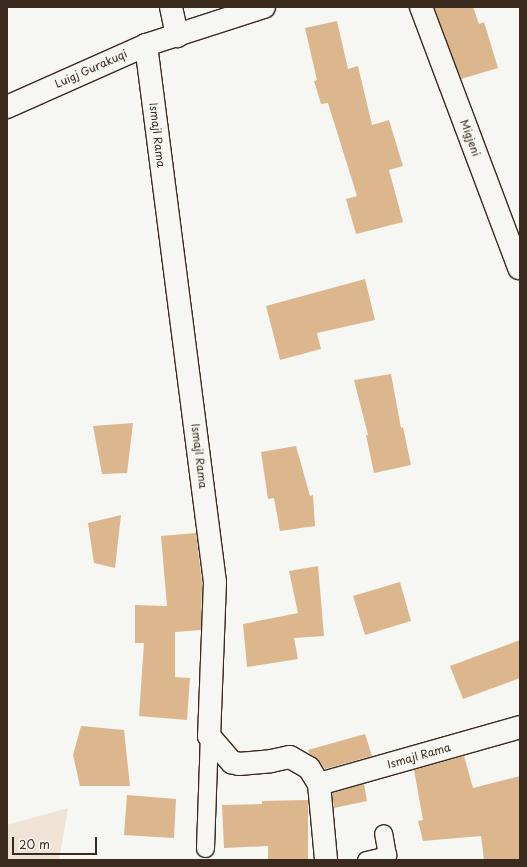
<!DOCTYPE html>
<style>
body{margin:0}
#map{position:relative;width:527px;height:867px;overflow:hidden;background:#f6f6f2;font-family:"Playpen Sans",sans-serif}
div>[style]{position:absolute}
[style*='--x']{left:calc(var(--x)*1px);top:calc(var(--y)*1px);width:calc(var(--w)*1px);rotate:calc(var(--a)*1deg)}
.built>*{inset:0;background:#eee3d4}
.building>*{inset:0;background:#dcb78e}
.roads{filter:drop-shadow(1px 0 #3b2a1e) drop-shadow(-1px 0 #3b2a1e) drop-shadow(0 1px #3b2a1e) drop-shadow(0 -1px #3b2a1e)}
.lane>*{height:17px;margin:-8.5px;padding:0 8.5px;transform-origin:8.5px;border-radius:8.5px;background:#f6f6f2}
.street>*{height:22px;margin:-11px;padding:0 11px;transform-origin:11px;border-radius:11px;background:#f6f6f2}
span{translate:-50% -50%;white-space:nowrap;text-align:center;line-height:1.15;-webkit-text-stroke:3.5px #f6f6f2;paint-order:stroke}
.street-label{font-size:11px;color:#3b2a1e}
.frame{position:absolute;inset:0;border:8px solid #3b2a1e;pointer-events:none}
.scale{position:absolute;left:12px;top:837px;width:85px;height:18px;box-sizing:border-box;border:2px solid #3b2a1e;border-top:0;padding-left:5px;font-size:12px;line-height:14px;white-space:nowrap;color:#3b2a1e;-webkit-text-stroke:3px #f6f6f2;paint-order:stroke}
</style>
<div id="map">
<div class="built">
<i style="clip-path:polygon(68px 808px,59px 860px,7px 860px,7px 825px)"></i>
</div>
<div class="building">
<i style="clip-path:polygon(434px 7px,473px 7px,479px 24px,484px 22px,498px 68px,461px 79px)"></i>
<i style="clip-path:polygon(337px 21px,348px 69px,358px 66px,372px 125px,389px 120px,403px 166px,389px 170px,403px 222px,356px 234px,346px 199px,357px 196px,328px 103px,321px 104px,314px 81px,317px 80px,305px 28px)"></i>
<i style="clip-path:polygon(365px 279px,375px 320px,317px 333px,321px 349px,280px 360px,266px 306px)"></i>
<i style="clip-path:polygon(391px 374px,401px 428px,403px 427px,411px 465px,374px 473px,366px 435px,368px 435px,354px 380px)"></i>
<i style="clip-path:polygon(133px 423px,127px 473px,102px 474px,93px 426px)"></i>
<i style="clip-path:polygon(296px 446px,310px 496px,313px 495px,315px 526px,280px 531px,274px 498px,268px 499px,261px 452px)"></i>
<i style="clip-path:polygon(121px 515px,115px 568px,94px 563px,88px 523px)"></i>
<i style="clip-path:polygon(196px 533px,202px 583px,201px 630px,175px 632px,175px 677px,190px 678px,187px 720px,139px 716px,144px 643px,135px 643px,135px 605px,167px 606px,161px 536px)"></i>
<i style="clip-path:polygon(318px 566px,324px 636px,294px 638px,298px 659px,247px 667px,243px 624px,298px 613px,289px 571px)"></i>
<i style="clip-path:polygon(400px 582px,411px 621px,365px 635px,353px 596px)"></i>
<i style="clip-path:polygon(520px 640px,520px 678px,463px 699px,450px 666px)"></i>
<i style="clip-path:polygon(81px 726px,124px 730px,130px 786px,80px 786px,73px 755px)"></i>
<i style="clip-path:polygon(365px 734px,372px 756px,325px 769px,319px 761px,309px 753px,308px 750px)"></i>
<i style="clip-path:polygon(464px 756px,473px 788px,520px 776px,520px 860px,484px 860px,481px 836px,423px 841px,418px 821px,423px 820px,414px 770px)"></i>
<i style="clip-path:polygon(364px 784px,367px 801px,334px 808px,332px 793px)"></i>
<i style="clip-path:polygon(127px 795px,176px 799px,174px 838px,124px 835px)"></i>
<i style="clip-path:polygon(308px 800px,308px 860px,268px 860px,268px 846px,224px 848px,222px 805px,262px 804px,262px 801px)"></i>
</div>
<div class="roads">
<div class="lane">
<i style="--x:205;--y:848;--w:112;--a:-88"></i>
<i style="--x:366;--y:860;--w:22;--a:-13"></i>
<i style="--x:387;--y:855;--w:22;--a:-100"></i>
</div>
<div class="street">
<i style="--x:171;--y:7;--w:30;--a:78"></i>
<i style="--x:421;--y:7;--w:279;--a:69.4"></i>
<i style="--x:146;--y:45;--w:541;--a:82.68"></i>
<i style="--x:215;--y:582;--w:154;--a:92.2"></i>
<i style="--x:209;--y:736;--w:35;--a:49"></i>
<i style="--x:232;--y:762;--w:7;--a:16"></i>
<i style="--x:239;--y:764;--w:32;--a:-5"></i>
<i style="--x:271;--y:761;--w:19;--a:-12"></i>
<i style="--x:290;--y:757;--w:22;--a:30"></i>
<i style="--x:309;--y:768;--w:19;--a:58"></i>
<i style="--x:319;--y:784;--w:76;--a:84.7"></i>
<i style="--x:7;--y:107;--w:152;--a:-24"></i>
<i style="--x:146;--y:45;--w:124;--a:-17.9"></i>
<i style="--x:319;--y:784;--w:209;--a:-15.8"></i>
</div>
</div>
<div class="street-label">
<span style="left:91px;top:69px;rotate:-24deg">Luigj Gurakuqi</span>
<span style="left:157px;top:135px;rotate:83deg">Ismajl Rama</span>
<span style="left:470px;top:138px;rotate:70deg">Migjeni</span>
<span style="left:199px;top:456px;rotate:83deg">Ismajl Rama</span>
<span style="left:419px;top:756px;rotate:-16deg">Ismajl Rama</span>
</div>
<div class="frame"></div>
<div class="scale">20 m</div>
</div>
